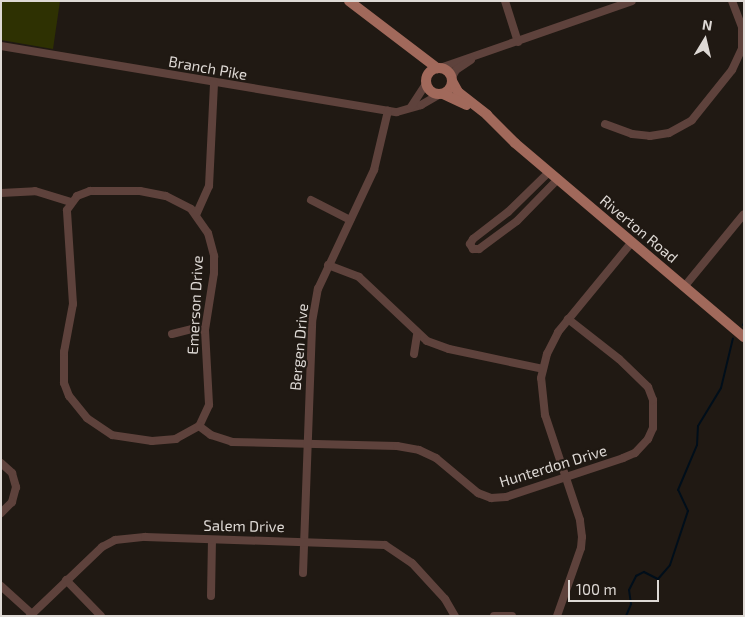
<!DOCTYPE html>
<style>
body{margin:0}
#map{position:relative;width:745px;height:617px;overflow:hidden;background:#201913;font-family:"Exo 2",sans-serif}
div>[style]{position:absolute}
[style*='--x']{left:calc(var(--x)*1px);top:calc(var(--y)*1px);width:calc(var(--w)*1px);rotate:calc(var(--a)*1deg)}
.green>*{inset:0;background:#2e3102}
.stream>*{height:2px;margin:-1px;padding:0 1px;transform-origin:1px;border-radius:1px;background:#000e1a}
.minor>*{height:8px;margin:-4px;padding:0 4px;transform-origin:4px;border-radius:4px;background:#5e423c}
.major>*{height:10px;margin:-5px;padding:0 5px;transform-origin:5px;border-radius:5px;background:#a1695b}
.major>.ring{margin:-5px;padding:0;box-sizing:content-box;background:none;border:10px solid #a1695b;border-radius:50%}
span{translate:-50% -50%;white-space:nowrap;text-align:center;line-height:1.15;-webkit-text-stroke:4px #201913;paint-order:stroke}
.street-label{font-size:15px;color:#ded9d5}
.frame{position:absolute;inset:0;border:2px solid #ded9d5;pointer-events:none}
.north{position:absolute;left:680px;top:15px;width:50px;height:50px;-webkit-text-stroke:4px #201913;paint-order:stroke;rotate:9deg;font-size:14px;font-weight:700;line-height:20px;text-align:center;color:#ded9d5}
.north::after{content:'';display:block;margin:auto;width:18px;height:22px;background:#ded9d5;clip-path:polygon(50% 0,100% 100%,50% 72%,0 100%)}
.scale{position:absolute;left:568px;top:580px;width:91px;height:22px;box-sizing:border-box;border:2px solid #ded9d5;border-top:0;padding-left:6px;font-size:15px;line-height:18px;white-space:nowrap;color:#ded9d5;-webkit-text-stroke:4px #201913;paint-order:stroke}
</style>
<div id="map">
<div class="green">
<i style="clip-path:polygon(1px 1px,60px 1px,53px 49px,1px 40px)"></i>
</div>
<div class="stream">
<i style="--x:743;--y:325;--w:2;--a:-63"></i>
<i style="--x:626;--y:616;--w:13;--a:-67"></i>
<i style="--x:631;--y:604;--w:14;--a:-98"></i>
<i style="--x:629;--y:590;--w:16;--a:-63"></i>
<i style="--x:636;--y:576;--w:9;--a:-27"></i>
<i style="--x:644;--y:572;--w:16;--a:27"></i>
<i style="--x:658;--y:579;--w:18;--a:-49"></i>
<i style="--x:670;--y:565;--w:57;--a:-71.6"></i>
<i style="--x:688;--y:511;--w:23;--a:-115"></i>
<i style="--x:678;--y:490;--w:49;--a:-67.1"></i>
<i style="--x:697;--y:445;--w:19;--a:-87"></i>
<i style="--x:698;--y:426;--w:44;--a:-58.8"></i>
<i style="--x:721;--y:388;--w:51;--a:-76.5"></i>
</div>
<div class="minor">
<i style="--x:505;--y:1;--w:43;--a:72.4"></i>
<i style="--x:1;--y:46;--w:401;--a:9.5"></i>
<i style="--x:397;--y:112;--w:25;--a:-16"></i>
<i style="--x:421;--y:105;--w:20;--a:-30"></i>
<i style="--x:440;--y:68;--w:203;--a:-19.2"></i>
<i style="--x:452;--y:77;--w:8;--a:-60"></i>
<i style="--x:456;--y:70;--w:18;--a:-34"></i>
<i style="--x:411;--y:107;--w:27;--a:-57"></i>
<i style="--x:605;--y:124;--w:29;--a:20"></i>
<i style="--x:632;--y:134;--w:18;--a:6"></i>
<i style="--x:650;--y:136;--w:19;--a:-9"></i>
<i style="--x:669;--y:133;--w:26;--a:-29"></i>
<i style="--x:692;--y:120;--w:64;--a:-51.3"></i>
<i style="--x:732;--y:70;--w:23;--a:-65"></i>
<i style="--x:742;--y:49;--w:22;--a:-90"></i>
<i style="--x:742;--y:27;--w:28;--a:-111"></i>
<i style="--x:549;--y:172;--w:57;--a:135.7"></i>
<i style="--x:508;--y:212;--w:44;--a:142.4"></i>
<i style="--x:473;--y:239;--w:6;--a:121"></i>
<i style="--x:470;--y:244;--w:6;--a:59"></i>
<i style="--x:473;--y:249;--w:6;--a:0"></i>
<i style="--x:479;--y:249;--w:47;--a:-36.4"></i>
<i style="--x:517;--y:221;--w:59;--a:-45.7"></i>
<i style="--x:90;--y:191;--w:50;--a:0"></i>
<i style="--x:140;--y:191;--w:26;--a:11"></i>
<i style="--x:166;--y:196;--w:28;--a:27"></i>
<i style="--x:191;--y:209;--w:29;--a:55"></i>
<i style="--x:208;--y:233;--w:24;--a:75"></i>
<i style="--x:214;--y:256;--w:17;--a:90"></i>
<i style="--x:214;--y:273;--w:58;--a:99"></i>
<i style="--x:205;--y:330;--w:75;--a:86.9"></i>
<i style="--x:209;--y:405;--w:23;--a:115"></i>
<i style="--x:199;--y:426;--w:26;--a:151"></i>
<i style="--x:176;--y:439;--w:24;--a:175"></i>
<i style="--x:152;--y:441;--w:40;--a:-171.5"></i>
<i style="--x:112;--y:435;--w:30;--a:-146"></i>
<i style="--x:87;--y:418;--w:28;--a:-129"></i>
<i style="--x:69;--y:396;--w:14;--a:-111"></i>
<i style="--x:64;--y:383;--w:31;--a:-90"></i>
<i style="--x:64;--y:352;--w:49;--a:-79.4"></i>
<i style="--x:73;--y:304;--w:94;--a:-93.7"></i>
<i style="--x:67;--y:210;--w:17;--a:-54"></i>
<i style="--x:77;--y:196;--w:14;--a:-21"></i>
<i style="--x:1;--y:193;--w:34;--a:-3"></i>
<i style="--x:35;--y:191;--w:37;--a:17"></i>
<i style="--x:311;--y:200;--w:44;--a:27.1"></i>
<i style="--x:196;--y:215;--w:32;--a:-66"></i>
<i style="--x:209;--y:186;--w:103;--a:-87.2"></i>
<i style="--x:328;--y:265;--w:33;--a:21"></i>
<i style="--x:359;--y:277;--w:93;--a:43.3"></i>
<i style="--x:427;--y:341;--w:23;--a:20"></i>
<i style="--x:449;--y:349;--w:96;--a:12"></i>
<i style="--x:684;--y:287;--w:94;--a:-50.6"></i>
<i style="--x:172;--y:334;--w:21;--a:-14"></i>
<i style="--x:192;--y:329;--w:13;--a:4"></i>
<i style="--x:414;--y:354;--w:19;--a:-81"></i>
<i style="--x:199;--y:426;--w:15;--a:37"></i>
<i style="--x:211;--y:435;--w:22;--a:18"></i>
<i style="--x:232;--y:442;--w:165;--a:1.4"></i>
<i style="--x:397;--y:446;--w:22;--a:10"></i>
<i style="--x:419;--y:450;--w:19;--a:25"></i>
<i style="--x:436;--y:458;--w:55;--a:39.8"></i>
<i style="--x:478;--y:493;--w:14;--a:21"></i>
<i style="--x:491;--y:498;--w:15;--a:-4"></i>
<i style="--x:506;--y:497;--w:123;--a:-18.4"></i>
<i style="--x:623;--y:458;--w:13;--a:-23"></i>
<i style="--x:635;--y:453;--w:19;--a:-47"></i>
<i style="--x:648;--y:439;--w:12;--a:-66"></i>
<i style="--x:653;--y:428;--w:28;--a:-90"></i>
<i style="--x:653;--y:400;--w:14;--a:-111"></i>
<i style="--x:648;--y:387;--w:40;--a:-136"></i>
<i style="--x:619;--y:359;--w:65;--a:-141.9"></i>
<i style="--x:1;--y:463;--w:15;--a:42"></i>
<i style="--x:12;--y:473;--w:15;--a:74"></i>
<i style="--x:16;--y:487;--w:16;--a:105"></i>
<i style="--x:12;--y:502;--w:16;--a:135"></i>
<i style="--x:303;--y:573;--w:251;--a:-87.9"></i>
<i style="--x:312;--y:322;--w:34;--a:-80"></i>
<i style="--x:318;--y:289;--w:132;--a:-64.8"></i>
<i style="--x:374;--y:170;--w:61;--a:-76.7"></i>
<i style="--x:66;--y:580;--w:50;--a:45.8"></i>
<i style="--x:1;--y:586;--w:42;--a:42.1"></i>
<i style="--x:211;--y:596;--w:56;--a:-89"></i>
<i style="--x:30;--y:616;--w:100;--a:-43.8"></i>
<i style="--x:102;--y:547;--w:15;--a:-28"></i>
<i style="--x:115;--y:540;--w:30;--a:-6"></i>
<i style="--x:145;--y:537;--w:240;--a:1.9"></i>
<i style="--x:385;--y:545;--w:32;--a:34"></i>
<i style="--x:412;--y:563;--w:49;--a:47.5"></i>
<i style="--x:445;--y:599;--w:20;--a:60"></i>
<i style="--x:494;--y:616;--w:18;--a:0"></i>
<i style="--x:557;--y:616;--w:72;--a:-70.6"></i>
<i style="--x:581;--y:548;--w:11;--a:-85"></i>
<i style="--x:582;--y:537;--w:17;--a:-97"></i>
<i style="--x:580;--y:520;--w:111;--a:-108.4"></i>
<i style="--x:545;--y:415;--w:37;--a:-96"></i>
<i style="--x:541;--y:378;--w:25;--a:-76"></i>
<i style="--x:547;--y:354;--w:25;--a:-63"></i>
<i style="--x:558;--y:332;--w:115;--a:-50.6"></i>
</div>
<div class="major">
<i style="--x:349;--y:1;--w:111;--a:37.3"></i>
<i class="ring" style="left:426px;top:68px;width:16px;height:16px"></i>
<i style="--x:452;--y:81;--w:13;--a:61"></i>
<i style="--x:458;--y:92;--w:37;--a:38"></i>
<i style="--x:487;--y:115;--w:40;--a:45"></i>
<i style="--x:515;--y:143;--w:300;--a:40.3"></i>
<i style="--x:443;--y:94;--w:26;--a:25"></i>
</div>
<div class="street-label">
<span style="left:208px;top:68px;rotate:10deg">Branch Pike</span>
<span style="left:639px;top:229px;rotate:40deg">Riverton Road</span>
<span style="left:195px;top:305px;rotate:-87deg">Emerson Drive</span>
<span style="left:299px;top:347px;rotate:-85deg">Bergen Drive</span>
<span style="left:553px;top:466px;rotate:-17deg">Hunterdon Drive</span>
<span style="left:244px;top:526px;rotate:1deg">Salem Drive</span>
</div>
<div class="frame"></div>
<div class="north">N</div>
<div class="scale">100 m</div>
</div>
